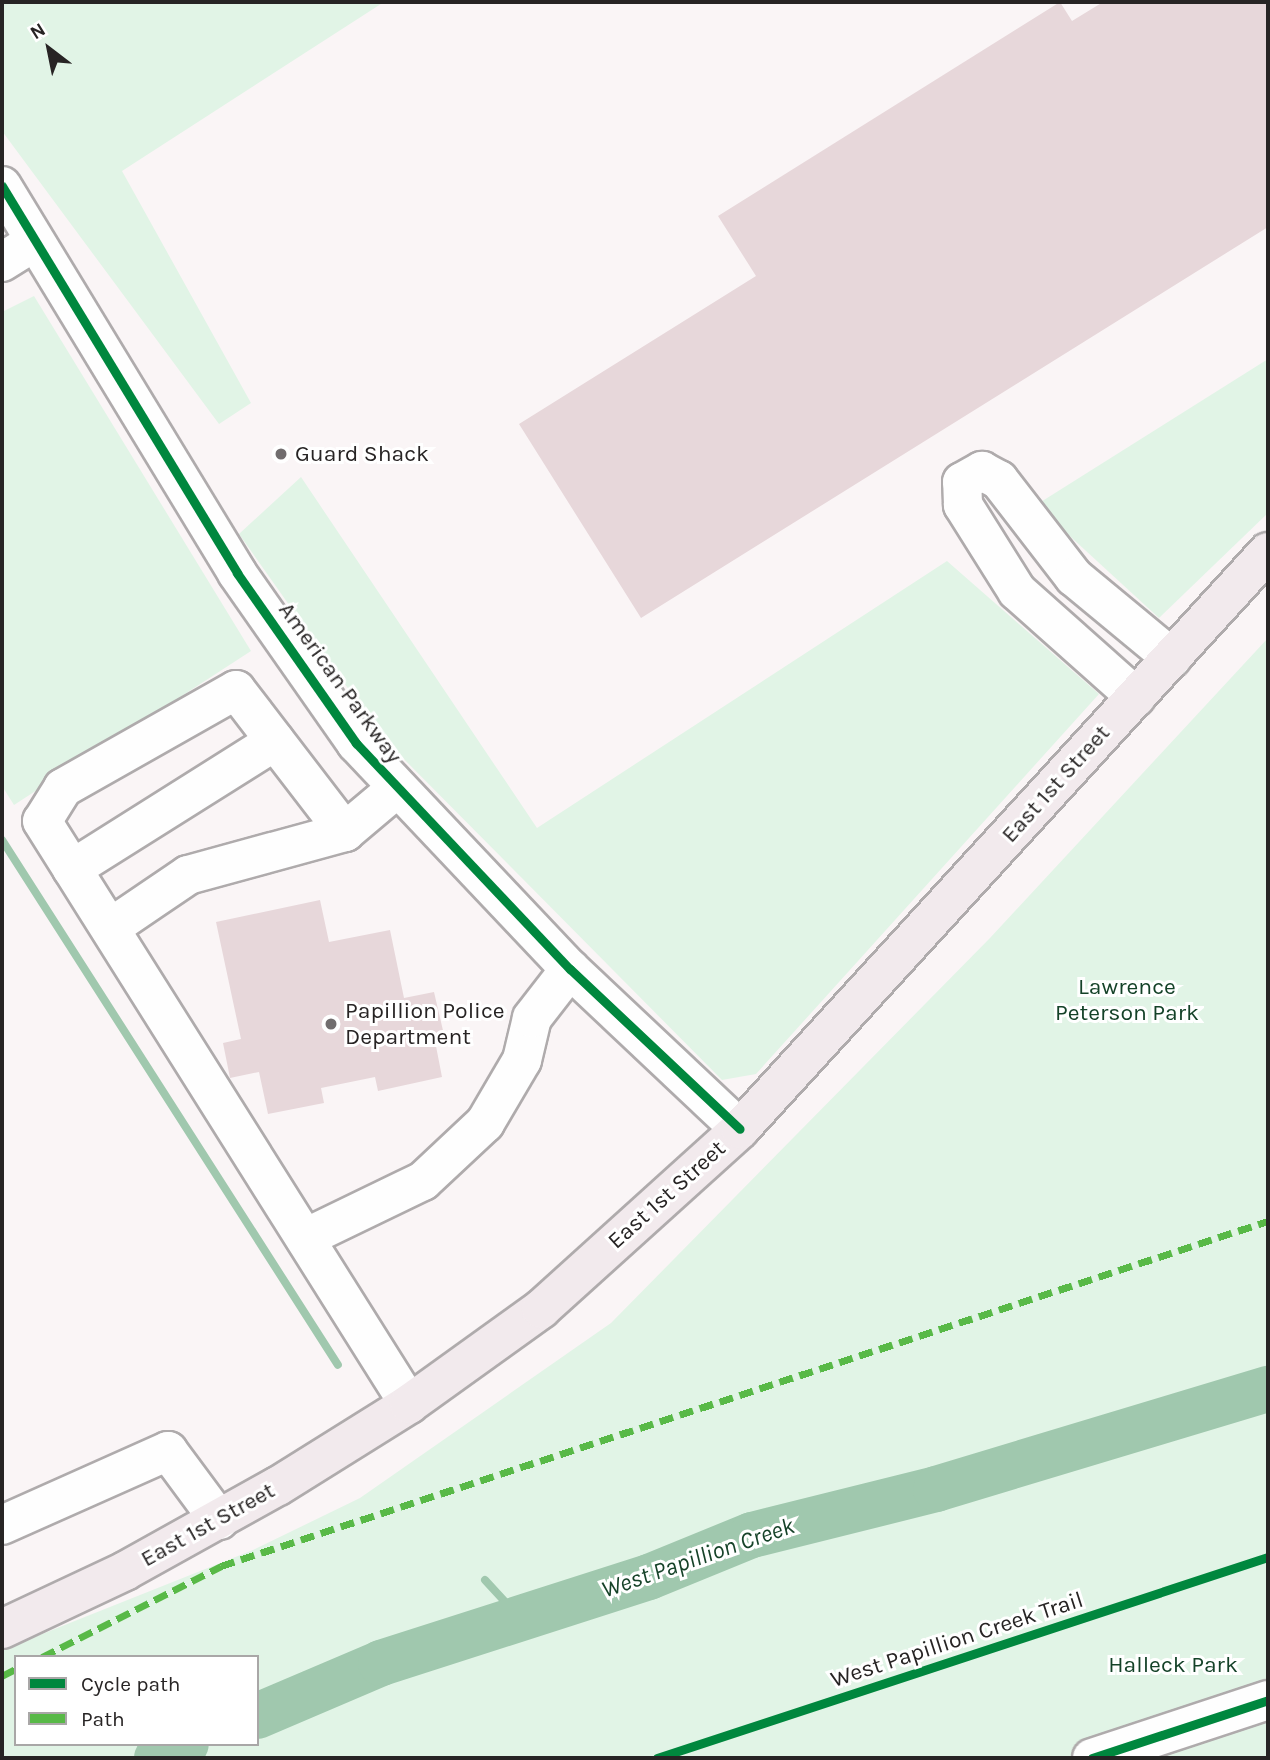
<!DOCTYPE html>
<style>
body{margin:0}
#map{position:relative;width:1270px;height:1760px;overflow:hidden;background:#faf5f6;font-family:Karla,sans-serif}
div>[style]{position:absolute}
[style*='--x']{left:calc(var(--x)*1px);top:calc(var(--y)*1px);width:calc(var(--w)*1px);rotate:calc(var(--a)*1deg)}
.green>*{inset:0;background:#e1f4e6}
.stream>*{height:8px;margin:-4px;padding:0 4px;transform-origin:4px;border-radius:4px;background:#a0c8ae}
.river>*{height:46px;margin:-23px;padding:0 23px;transform-origin:23px;border-radius:23px;background:#a0c8ae}
.building>*{inset:0;background:#e7d7da}
.roads{filter:drop-shadow(2px 0 #afabac) drop-shadow(-2px 0 #afabac) drop-shadow(0 2px #afabac) drop-shadow(0 -2px #afabac)}
.minor>*{height:38px;margin:-19px;padding:0 19px;transform-origin:19px;border-radius:19px;background:#fefefe}
.major>*{height:38px;margin:-19px;padding:0 19px;transform-origin:19px;border-radius:19px;background:#f2eaed}
.quiet>*{height:7px;margin-top:-3.5px;transform-origin:0;background:repeating-linear-gradient(90deg,#58b947 0 14px,transparent 0 21px)}
.cycleway>*{height:9px;margin:-4.5px;padding:0 4.5px;transform-origin:4.5px;border-radius:4.5px;background:#00873e}
.dots>*{width:19px;height:19px;translate:-50% -50%;box-sizing:border-box;border:4px solid #fff;border-radius:50%}
span{translate:-50% -50%;white-space:nowrap;text-align:center;line-height:1.15;-webkit-text-stroke:6px #fff;paint-order:stroke}
.poi-label{font-size:23px;color:#272424}
.left{translate:0 -50%;text-align:left}
.street-label{font-size:23px;color:#272424}
.park-label{font-size:23px;color:#144228}
.water-label{font-size:24px;color:#164329;font-style:italic}
.frame{position:absolute;inset:0;border:4px solid #272424;pointer-events:none}
.legend{position:absolute;left:14px;top:1655px;width:245px;height:91px;box-sizing:border-box;background:#fff;border:2px solid #a9a7a7;margin:0;padding:9px 12px;list-style:none;font-size:21px;color:#272424}
.legend li{display:flex;align-items:center;gap:14px;height:35px}
.legend b{width:35px;border:2px solid #a9a7a7}
.north{position:absolute;left:14px;top:14px;width:70px;height:70px;-webkit-text-stroke:5px #fff;paint-order:stroke;rotate:328deg;font-size:19px;font-weight:700;line-height:28px;text-align:center;color:#272424}
.north::after{content:'';display:block;margin:auto;width:24px;height:32px;background:#272424;clip-path:polygon(50% 0,100% 100%,50% 72%,0 100%)}
</style>
<div id="map">
<div class="green">
<i style="clip-path:polygon(2px 2px,384px 2px,122px 171px,251px 403px,219px 424px,2px 131px)"></i>
<i style="clip-path:polygon(34px 296px,251px 651px,14px 805px,2px 786px,2px 312px)"></i>
<i style="clip-path:polygon(1268px 359px,1268px 513px,1159px 618px,1036px 505px)"></i>
<i style="clip-path:polygon(301px 477px,537px 828px,947px 561px,1099px 694px,756px 1074px,722px 1080px,383px 738px,239px 534px)"></i>
<i style="clip-path:polygon(evenodd,1268px 638px,1268px 1758px,2px 1758px,2px 1650px,253px 1550px,360px 1498px,611px 1323px,990px 938px,1268px 638px,16px 1657px,257px 1657px,257px 1744px,16px 1744px,16px 1657px)"></i>
</div>
<div class="stream">
<i style="--x:2;--y:840;--w:623;--a:57.38"></i>
<i style="--x:485;--y:1580;--w:50;--a:47.4"></i>
</div>
<div class="river">
<i style="--x:257;--y:1716;--w:135;--a:-23.1"></i>
<i style="--x:381;--y:1663;--w:281;--a:-17.8"></i>
<i style="--x:649;--y:1577;--w:111;--a:-22.2"></i>
<i style="--x:752;--y:1535;--w:190;--a:-14"></i>
<i style="--x:936;--y:1489;--w:347;--a:-16.8"></i>
<i style="--x:157;--y:1758;--w:32;--a:-26"></i>
</div>
<div class="building">
<i style="clip-path:polygon(1060px 2px,1072px 21px,1103px 2px,1268px 2px,1268px 227px,641px 618px,519px 424px,756px 276px,718px 216px)"></i>
<i style="clip-path:polygon(320px 900px,329px 942px,390px 930px,404px 998px,434px 992px,445px 1039px,435px 1041px,442px 1077px,378px 1091px,375px 1077px,321px 1088px,324px 1103px,268px 1114px,259px 1072px,230px 1078px,223px 1043px,241px 1039px,216px 922px)"></i>
</div>
<div class="roads">
<div class="minor">
<i style="--x:2;--y:186;--w:453;--a:58.7"></i>
<i style="--x:237;--y:573;--w:208;--a:55"></i>
<i style="--x:356;--y:743;--w:311;--a:46.6"></i>
<i style="--x:570;--y:969;--w:233;--a:43.3"></i>
<i style="--x:2;--y:262;--w:36;--a:-32"></i>
<i style="--x:1136;--y:697;--w:159;--a:-138.3"></i>
<i style="--x:1017;--y:591;--w:102;--a:-122.1"></i>
<i style="--x:963;--y:505;--w:23;--a:-92"></i>
<i style="--x:962;--y:482;--w:23;--a:-29"></i>
<i style="--x:982;--y:471;--w:19;--a:28"></i>
<i style="--x:999;--y:480;--w:123;--a:52.3"></i>
<i style="--x:1074;--y:577;--w:127;--a:39.6"></i>
<i style="--x:396;--y:789;--w:67;--a:139.9"></i>
<i style="--x:345;--y:832;--w:179;--a:-127.5"></i>
<i style="--x:236;--y:690;--w:199;--a:150.5"></i>
<i style="--x:63;--y:788;--w:39;--a:122"></i>
<i style="--x:42;--y:821;--w:689;--a:57.81"></i>
<i style="--x:72;--y:869;--w:240;--a:-32.2"></i>
<i style="--x:110;--y:928;--w:94;--a:-34.2"></i>
<i style="--x:188;--y:875;--w:163;--a:-15.3"></i>
<i style="--x:305;--y:1238;--w:131;--a:-25.8"></i>
<i style="--x:423;--y:1181;--w:85;--a:-43.1"></i>
<i style="--x:485;--y:1123;--w:73;--a:-59.6"></i>
<i style="--x:522;--y:1060;--w:43;--a:-76.6"></i>
<i style="--x:532;--y:1018;--w:62;--a:-52.2"></i>
<i style="--x:2;--y:1525;--w:182;--a:-24"></i>
<i style="--x:168;--y:1451;--w:86;--a:53.5"></i>
<i style="--x:1092;--y:1758;--w:185;--a:-18.2"></i>
</div>
<div class="major">
<i style="--x:2;--y:1629;--w:136;--a:-25.2"></i>
<i style="--x:125;--y:1571;--w:175;--a:-29.1"></i>
<i style="--x:278;--y:1486;--w:155;--a:-32"></i>
<i style="--x:409;--y:1404;--w:163;--a:-35.7"></i>
<i style="--x:541;--y:1309;--w:268;--a:-42.1"></i>
<i style="--x:740;--y:1129;--w:782;--a:-47.54"></i>
</div>
</div>
<div class="quiet">
<i style="--x:42;--y:1657;--w:201;--a:-26.9"></i>
<i style="--x:221;--y:1566;--w:1102;--a:-18.24"></i>
<i style="--x:2;--y:1676;--w:16;--a:-27"></i>
</div>
<div class="cycleway">
<i style="--x:2;--y:186;--w:453;--a:58.7"></i>
<i style="--x:237;--y:573;--w:208;--a:55"></i>
<i style="--x:356;--y:743;--w:311;--a:46.6"></i>
<i style="--x:570;--y:969;--w:233;--a:43.3"></i>
<i style="--x:657;--y:1758;--w:643;--a:-18.21"></i>
<i style="--x:1092;--y:1758;--w:185;--a:-18.2"></i>
</div>
<div class="dots">
<i style="left:281px;top:454px;background:#716d6e"></i>
<i style="left:331px;top:1024px;background:#716d6e"></i>
</div>
<div class="poi-label">
<span class="left" style="left:295px;top:454px">Guard Shack</span>
<span class="left" style="left:345px;top:1024px">Papillion Police<br>Department</span>
</div>
<div class="street-label">
<span style="left:340px;top:683px;rotate:54deg">American Parkway</span>
<span style="left:1056px;top:784px;rotate:-48deg">East 1st Street</span>
<span style="left:667px;top:1195px;rotate:-42deg">East 1st Street</span>
<span style="left:208px;top:1525px;rotate:-29deg">East 1st Street</span>
<span style="left:957px;top:1640px;rotate:-18deg">West Papillion Creek Trail</span>
</div>
<div class="park-label">
<span style="left:1127px;top:1000px">Lawrence<br>Peterson Park</span>
<span style="left:1173px;top:1665px">Halleck Park</span>
</div>
<div class="water-label">
<span style="left:698px;top:1558px;rotate:-19deg">West Papillion Creek</span>
</div>
<div class="frame"></div>
<ul class="legend">
<li><b style="height:9px;background:#00873e"></b>Cycle path</li>
<li><b style="height:9px;background:#58b947"></b>Path</li>
</ul>
<div class="north">N</div>
</div>
